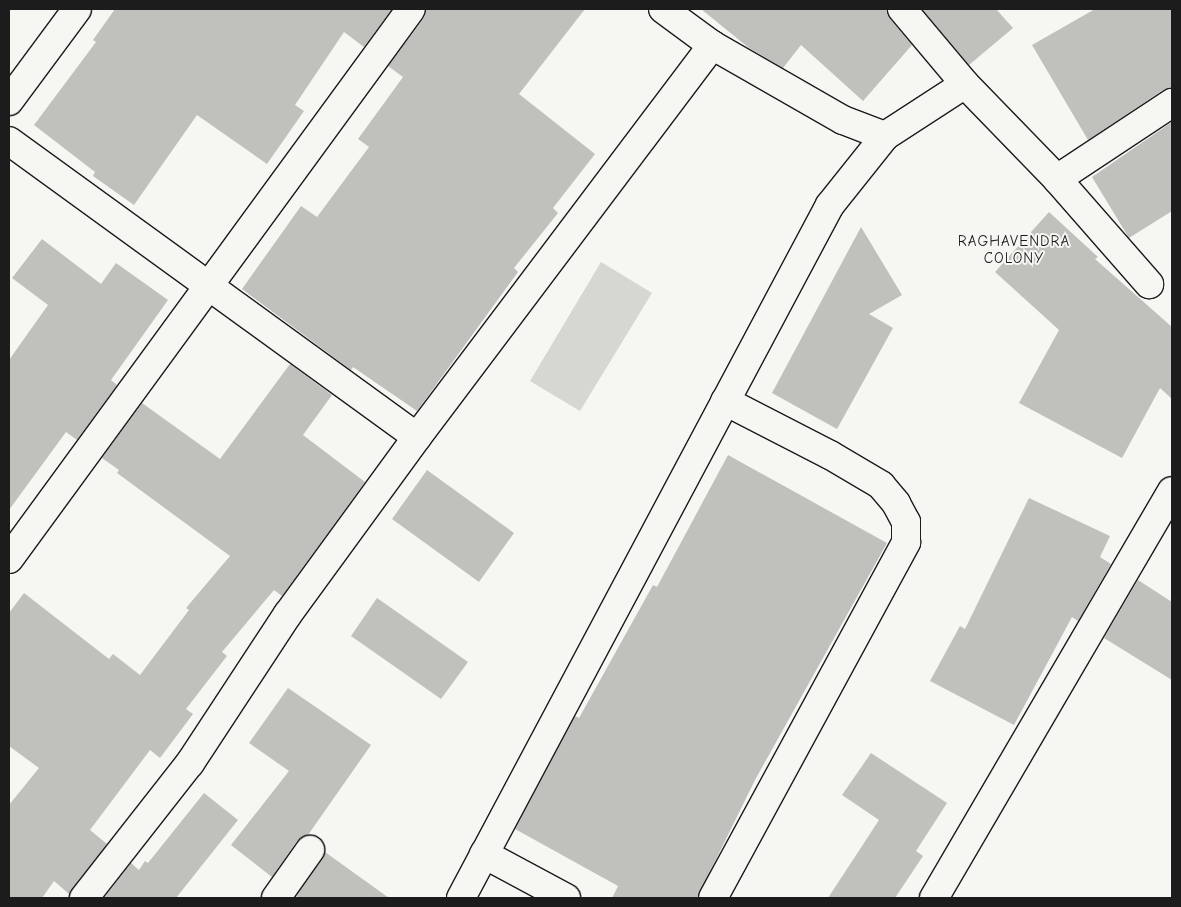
<!DOCTYPE html>
<style>
body{margin:0}
#map{position:relative;width:1181px;height:907px;overflow:hidden;background:#f6f6f2;font-family:"Comic Neue",sans-serif}
div>[style]{position:absolute}
[style*='--x']{left:calc(var(--x)*1px);top:calc(var(--y)*1px);width:calc(var(--w)*1px);rotate:calc(var(--a)*1deg)}
.green>*{inset:0;background:#d6d6d2}
.building>*{inset:0;background:#c0c0bd}
.roads{filter:drop-shadow(1px 0 #1c1c1c) drop-shadow(-1px 0 #1c1c1c) drop-shadow(0 1px #1c1c1c) drop-shadow(0 -1px #1c1c1c)}
.minor>*{height:28px;margin:-14px;padding:0 14px;transform-origin:14px;border-radius:14px;background:#f6f6f2}
span{translate:-50% -50%;white-space:nowrap;text-align:center;line-height:1.15;-webkit-text-stroke:4px #f6f6f2;paint-order:stroke}
.neighbourhood-label{font-size:15px;color:#1c1c1c;letter-spacing:1px}
.frame{position:absolute;inset:0;border:10px solid #1c1c1c;pointer-events:none}
</style>
<div id="map">
<div class="green">
<i style="clip-path:polygon(601px 262px,652px 293px,580px 411px,530px 381px)"></i>
</div>
<div class="building">
<i style="clip-path:polygon(115px 9px,392px 9px,364px 47px,344px 32px,295px 105px,304px 111px,267px 164px,197px 115px,134px 205px,93px 176px,95px 172px,34px 125px,96px 42px,93px 40px)"></i>
<i style="clip-path:polygon(426px 9px,585px 9px,519px 94px,595px 154px,553px 208px,558px 213px,514px 268px,518px 272px,417px 411px,353px 367px,351px 370px,242px 289px,301px 206px,317px 217px,369px 147px,358px 139px,403px 77px,388px 66px,424px 18px)"></i>
<i style="clip-path:polygon(701px 9px,887px 9px,890px 19px,912px 45px,863px 101px,801px 45px,783px 68px,749px 48px)"></i>
<i style="clip-path:polygon(922px 9px,996px 9px,1013px 28px,969px 65px)"></i>
<i style="clip-path:polygon(1095px 9px,1172px 9px,1172px 88px,1163px 90px,1088px 140px,1032px 45px)"></i>
<i style="clip-path:polygon(1172px 122px,1172px 211px,1129px 238px,1092px 177px)"></i>
<i style="clip-path:polygon(1049px 212px,1098px 257px,1095px 259px,1172px 327px,1172px 399px,1160px 388px,1122px 458px,1019px 403px,1059px 330px,995px 272px)"></i>
<i style="clip-path:polygon(861px 227px,902px 295px,869px 314px,893px 328px,837px 429px,772px 393px)"></i>
<i style="clip-path:polygon(42px 239px,101px 284px,116px 263px,168px 300px,111px 380px,117px 385px,77px 440px,66px 432px,9px 510px,9px 360px,48px 305px,12px 278px)"></i>
<i style="clip-path:polygon(290px 364px,332px 395px,303px 435px,365px 482px,282px 596px,274px 590px,222px 652px,227px 656px,186px 709px,193px 714px,160px 758px,150px 750px,90px 830px,107px 844px,69px 894px,54px 881px,42px 898px,9px 898px,9px 805px,39px 768px,9px 746px,9px 613px,24px 593px,109px 659px,113px 654px,140px 675px,189px 610px,186px 608px,230px 556px,117px 473px,119px 470px,102px 458px,142px 403px,220px 459px)"></i>
<i style="clip-path:polygon(728px 455px,887px 543px,755px 780px,697px 898px,612px 898px,618px 886px,515px 829px,575px 716px,579px 718px,653px 585px,657px 587px)"></i>
<i style="clip-path:polygon(427px 470px,514px 533px,479px 582px,392px 519px)"></i>
<i style="clip-path:polygon(1029px 498px,1110px 536px,1100px 557px,1111px 564px,1078px 621px,1072px 617px,1014px 725px,930px 681px,960px 626px,965px 629px)"></i>
<i style="clip-path:polygon(1138px 580px,1172px 602px,1172px 680px,1104px 638px)"></i>
<i style="clip-path:polygon(377px 598px,468px 662px,441px 699px,351px 636px)"></i>
<i style="clip-path:polygon(288px 688px,371px 745px,308px 835px,297px 841px,272px 877px,231px 845px,289px 771px,249px 743px)"></i>
<i style="clip-path:polygon(871px 753px,947px 803px,916px 851px,923px 856px,895px 898px,828px 898px,879px 820px,842px 795px)"></i>
<i style="clip-path:polygon(204px 793px,238px 820px,176px 898px,104px 898px,131px 863px,139px 870px,145px 861px,148px 863px)"></i>
<i style="clip-path:polygon(325px 852px,389px 898px,299px 898px,296px 896px)"></i>
</div>
<div class="roads">
<div class="minor">
<i style="--x:663;--y:9;--w:61;--a:36.3"></i>
<i style="--x:712;--y:45;--w:151;--a:29.8"></i>
<i style="--x:843;--y:120;--w:45;--a:20.9"></i>
<i style="--x:885;--y:136;--w:95;--a:-33"></i>
<i style="--x:902;--y:9;--w:98;--a:50"></i>
<i style="--x:965;--y:84;--w:132;--a:45.9"></i>
<i style="--x:1057;--y:179;--w:140;--a:48.8"></i>
<i style="--x:9;--y:101;--w:114;--a:-53.5"></i>
<i style="--x:9;--y:141;--w:504;--a:35.96"></i>
<i style="--x:1057;--y:179;--w:138;--a:-33.5"></i>
<i style="--x:9;--y:559;--w:681;--a:-53.84"></i>
<i style="--x:484;--y:854;--w:93;--a:28.2"></i>
<i style="--x:84;--y:898;--w:172;--a:-51.9"></i>
<i style="--x:190;--y:763;--w:178;--a:-56.7"></i>
<i style="--x:288;--y:614;--w:219;--a:-53.9"></i>
<i style="--x:417;--y:437;--w:491;--a:-53"></i>
<i style="--x:276;--y:898;--w:59;--a:-54.7"></i>
<i style="--x:461;--y:898;--w:785;--a:-61.97"></i>
<i style="--x:830;--y:205;--w:88;--a:-51.4"></i>
<i style="--x:713;--y:898;--w:405;--a:-61.5"></i>
<i style="--x:906;--y:542;--w:20;--a:-90"></i>
<i style="--x:906;--y:522;--w:21;--a:-118"></i>
<i style="--x:896;--y:503;--w:23;--a:-130"></i>
<i style="--x:881;--y:485;--w:59;--a:-149.5"></i>
<i style="--x:830;--y:455;--w:118;--a:-152.8"></i>
<i style="--x:934;--y:898;--w:471;--a:-59.7"></i>
</div>
</div>
<div class="neighbourhood-label">
<span style="left:1014px;top:250px">RAGHAVENDRA<br>COLONY</span>
</div>
<div class="frame"></div>
</div>
